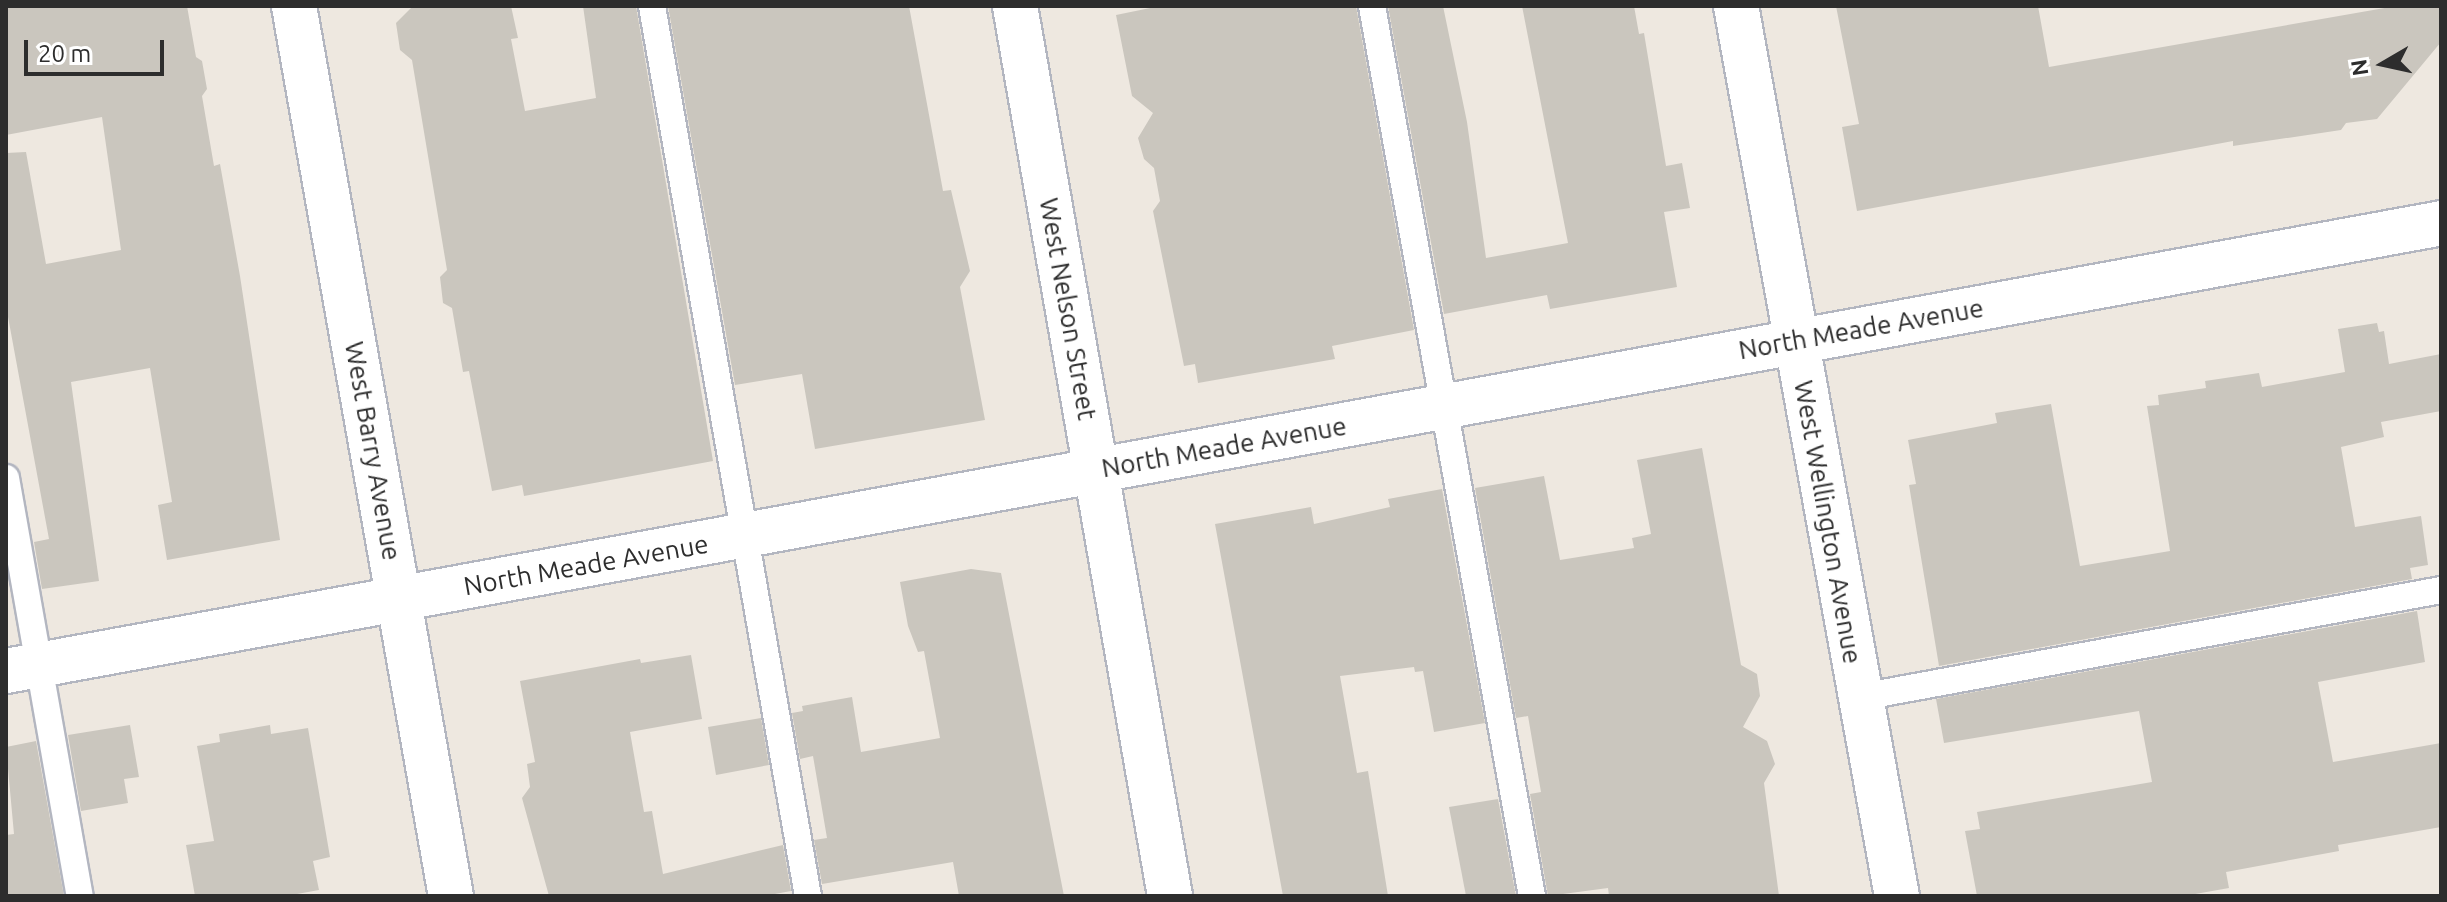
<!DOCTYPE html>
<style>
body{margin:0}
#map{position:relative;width:2447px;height:902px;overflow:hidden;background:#eee8e0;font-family:Ubuntu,sans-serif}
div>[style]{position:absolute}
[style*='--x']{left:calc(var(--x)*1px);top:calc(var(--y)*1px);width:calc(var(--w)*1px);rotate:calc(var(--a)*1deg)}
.building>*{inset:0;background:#cac6be}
.roads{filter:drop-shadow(2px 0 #b3b6c0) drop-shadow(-2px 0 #b3b6c0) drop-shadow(0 2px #b3b6c0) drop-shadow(0 -2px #b3b6c0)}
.lane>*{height:26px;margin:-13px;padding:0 13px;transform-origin:13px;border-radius:13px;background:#fff}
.street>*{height:44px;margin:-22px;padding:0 22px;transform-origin:22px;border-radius:22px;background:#fff}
span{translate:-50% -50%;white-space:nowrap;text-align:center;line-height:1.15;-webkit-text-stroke:8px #fff;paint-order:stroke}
.street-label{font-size:26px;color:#2d2d2d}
.frame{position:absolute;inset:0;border:8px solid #2d2d2d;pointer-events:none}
.north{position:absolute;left:2343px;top:24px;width:80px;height:80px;-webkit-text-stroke:6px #fff;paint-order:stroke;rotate:261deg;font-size:22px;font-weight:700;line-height:32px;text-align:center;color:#2d2d2d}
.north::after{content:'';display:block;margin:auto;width:28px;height:36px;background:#2d2d2d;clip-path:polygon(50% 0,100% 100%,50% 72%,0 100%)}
.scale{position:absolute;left:24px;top:40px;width:140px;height:36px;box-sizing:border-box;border:4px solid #2d2d2d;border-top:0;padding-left:10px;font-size:24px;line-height:28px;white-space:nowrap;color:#2d2d2d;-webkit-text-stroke:6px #fff;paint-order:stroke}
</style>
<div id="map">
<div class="building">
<i style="clip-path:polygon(6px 6px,187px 6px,196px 57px,202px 61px,207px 89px,202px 96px,214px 166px,220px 164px,240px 276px,280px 540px,167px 560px,158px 505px,172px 502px,150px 368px,71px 382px,99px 581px,42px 589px,34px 542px,49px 539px,6px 306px,6px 153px,26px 152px,46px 264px,121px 250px,102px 117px,6px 135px)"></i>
<i style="clip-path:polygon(413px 6px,511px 6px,518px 38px,511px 39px,525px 111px,596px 98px,583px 6px,636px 6px,713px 461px,524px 496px,522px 485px,492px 491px,469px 371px,463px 372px,452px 308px,443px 303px,440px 277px,447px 270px,412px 60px,400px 50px,396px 23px)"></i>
<i style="clip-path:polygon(668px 6px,909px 6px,943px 191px,951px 190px,970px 271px,960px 287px,985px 420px,815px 449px,802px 374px,735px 385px)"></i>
<i style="clip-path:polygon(1160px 6px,1356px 6px,1414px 330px,1332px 346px,1335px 359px,1198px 383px,1195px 364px,1184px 366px,1153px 211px,1160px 201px,1154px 168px,1144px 159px,1138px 138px,1153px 113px,1132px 96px,1116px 15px)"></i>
<i style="clip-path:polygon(1388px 6px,1443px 6px,1467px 122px,1486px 258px,1568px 243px,1522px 6px,1634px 6px,1639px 34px,1644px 33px,1666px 166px,1682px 163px,1690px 208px,1664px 212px,1677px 287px,1550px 309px,1547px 295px,1444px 314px)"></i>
<i style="clip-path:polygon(1836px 6px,2038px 6px,2049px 67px,2396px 6px,2441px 6px,2441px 42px,2377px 119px,2346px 123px,2341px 130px,2233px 146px,2233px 141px,1857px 211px,1842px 127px,1859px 124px)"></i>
<i style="clip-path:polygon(2377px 323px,2379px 332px,2384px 331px,2389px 364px,2441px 354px,2441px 411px,2381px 422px,2384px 437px,2341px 447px,2355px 527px,2421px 516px,2428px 565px,2410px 568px,2412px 579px,1939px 666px,1909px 485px,1916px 484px,1908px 440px,1997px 423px,1995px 413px,2051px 404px,2080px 566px,2170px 551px,2147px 406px,2159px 405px,2158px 395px,2206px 388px,2205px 381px,2259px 373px,2262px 387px,2345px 372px,2338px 329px)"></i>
<i style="clip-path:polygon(1702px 448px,1741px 665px,1757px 674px,1760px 696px,1743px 727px,1767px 741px,1775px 764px,1764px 783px,1779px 896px,1609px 896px,1608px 888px,1548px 896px,1530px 794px,1541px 792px,1528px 716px,1516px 718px,1475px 488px,1544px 476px,1560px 560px,1634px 548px,1632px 538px,1651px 534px,1637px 460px)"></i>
<i style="clip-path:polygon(1442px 489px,1485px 723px,1434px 732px,1423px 671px,1415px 672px,1414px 667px,1340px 676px,1357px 773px,1368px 771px,1388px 896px,1283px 896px,1215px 524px,1311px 507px,1314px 524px,1390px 507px,1388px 499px)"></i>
<i style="clip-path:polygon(971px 569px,1001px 573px,1064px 896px,959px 896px,953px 862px,822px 884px,814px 840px,827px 838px,813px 756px,800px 759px,792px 713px,803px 711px,802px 706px,852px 697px,861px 752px,940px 738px,924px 651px,918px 652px,908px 626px,900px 582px)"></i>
<i style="clip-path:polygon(2417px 611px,2425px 662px,2318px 682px,2333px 762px,2441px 743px,2441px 827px,2338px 845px,2339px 851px,2226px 872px,2229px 888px,2184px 896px,1977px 896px,1965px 831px,1980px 829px,1977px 812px,2152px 782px,2139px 711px,1944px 743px,1936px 699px)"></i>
<i style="clip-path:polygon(691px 655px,702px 719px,630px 732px,644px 812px,652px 811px,663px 874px,783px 845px,791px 891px,764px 896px,549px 896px,522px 798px,530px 787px,527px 764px,535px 762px,520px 681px,640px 659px,641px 663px)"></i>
<i style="clip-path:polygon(761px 718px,769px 765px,716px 775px,708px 727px)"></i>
<i style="clip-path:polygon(130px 725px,139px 777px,124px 779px,128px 803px,81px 811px,68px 735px)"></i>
<i style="clip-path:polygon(270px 725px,271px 734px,308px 728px,330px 857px,313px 861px,319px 890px,286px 896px,195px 896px,186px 845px,214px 841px,197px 746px,220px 742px,219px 734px)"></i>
<i style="clip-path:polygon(36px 741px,64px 896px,6px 896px,6px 835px,14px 834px,6px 747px)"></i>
<i style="clip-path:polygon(1498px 799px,1516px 896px,1466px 896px,1449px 807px)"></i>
</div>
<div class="roads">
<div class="lane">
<i style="--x:652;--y:6;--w:904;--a:80.06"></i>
<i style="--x:1372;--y:6;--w:904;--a:79.81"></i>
<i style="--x:6;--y:478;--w:424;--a:80"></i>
<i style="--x:1861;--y:697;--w:590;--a:-10.45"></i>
</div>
<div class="street">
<i style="--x:294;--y:6;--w:904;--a:80"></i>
<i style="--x:1015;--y:6;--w:903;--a:80.12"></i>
<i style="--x:1736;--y:6;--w:904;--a:79.75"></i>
<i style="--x:6;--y:671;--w:2476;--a:-10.42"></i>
</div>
</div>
<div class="street-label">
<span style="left:1068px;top:309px;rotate:80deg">West Nelson Street</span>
<span style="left:1861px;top:329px;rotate:-10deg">North Meade Avenue</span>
<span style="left:1224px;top:447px;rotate:-10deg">North Meade Avenue</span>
<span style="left:373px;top:451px;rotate:80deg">West Barry Avenue</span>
<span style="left:1828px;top:522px;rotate:80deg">West Wellington Avenue</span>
<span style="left:586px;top:565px;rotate:-10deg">North Meade Avenue</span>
</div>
<div class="frame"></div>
<div class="north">N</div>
<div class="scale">20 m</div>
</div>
